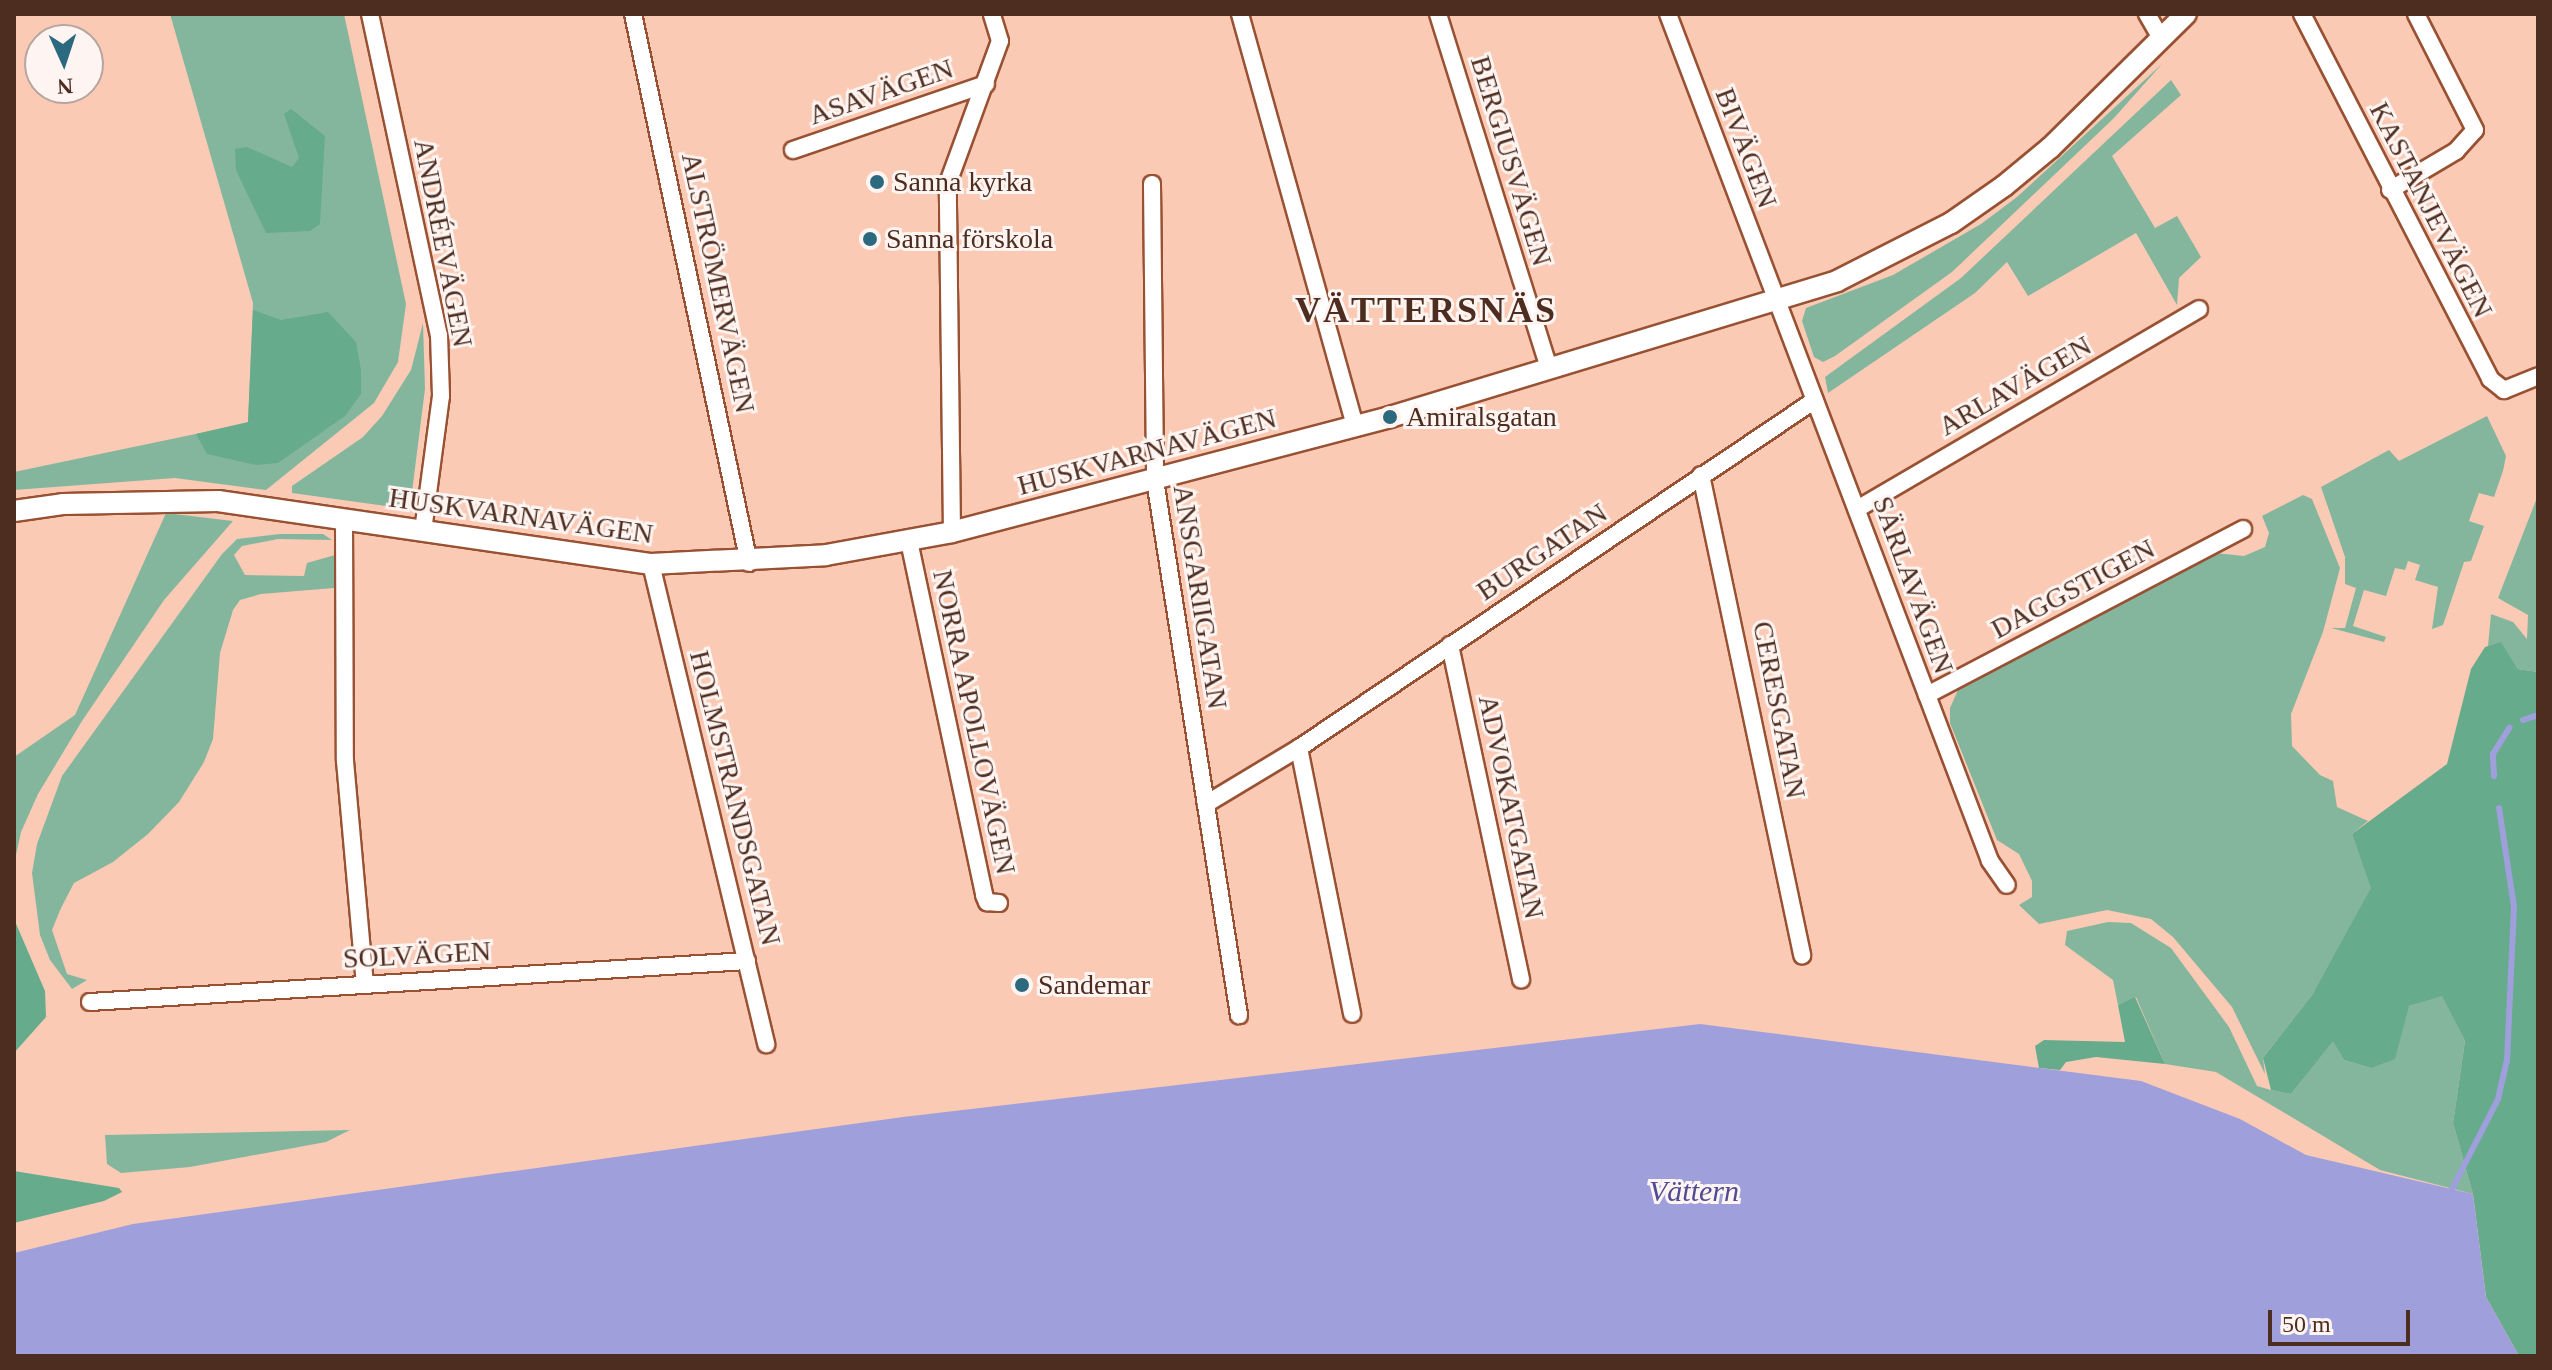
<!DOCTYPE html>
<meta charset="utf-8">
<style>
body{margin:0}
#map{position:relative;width:2552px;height:1370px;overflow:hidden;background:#fbcab5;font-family:Georgia,serif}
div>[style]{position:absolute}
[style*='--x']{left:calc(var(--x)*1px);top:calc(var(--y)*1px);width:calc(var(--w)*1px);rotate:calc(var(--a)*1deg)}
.green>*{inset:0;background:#84b69e}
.forest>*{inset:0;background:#66ab8c}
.water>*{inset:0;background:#9fa0db}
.stream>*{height:6px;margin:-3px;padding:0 3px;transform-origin:3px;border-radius:3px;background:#9fa0db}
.roads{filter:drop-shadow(2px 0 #985132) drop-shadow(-2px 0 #985132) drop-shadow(0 2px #985132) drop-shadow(0 -2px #985132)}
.minor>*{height:16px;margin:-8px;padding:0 8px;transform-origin:8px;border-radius:8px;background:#fff}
.tertiary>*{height:20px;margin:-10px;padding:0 10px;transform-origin:10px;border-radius:10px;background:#fff}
.dots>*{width:22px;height:22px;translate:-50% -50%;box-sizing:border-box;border:4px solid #fef5f2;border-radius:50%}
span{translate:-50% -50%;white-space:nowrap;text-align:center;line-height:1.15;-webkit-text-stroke:6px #fef5f2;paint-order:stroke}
.street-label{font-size:28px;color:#4d2d20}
.poi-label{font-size:28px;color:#4d2d20}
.left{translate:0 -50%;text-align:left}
.water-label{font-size:30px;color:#504b94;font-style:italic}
.district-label{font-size:36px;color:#4d2d20;font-weight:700;letter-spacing:2px}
.frame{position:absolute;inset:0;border:16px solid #4d2d20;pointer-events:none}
.north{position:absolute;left:24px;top:24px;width:80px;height:80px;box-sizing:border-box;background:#fef5f2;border:2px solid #b7a59e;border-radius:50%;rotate:177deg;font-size:22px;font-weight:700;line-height:32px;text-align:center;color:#4d2d20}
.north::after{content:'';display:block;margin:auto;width:28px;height:36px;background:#2b697f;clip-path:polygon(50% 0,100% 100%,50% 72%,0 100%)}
.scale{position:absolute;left:2268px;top:1310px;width:142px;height:36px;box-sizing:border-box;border:4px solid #4d2d20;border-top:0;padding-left:10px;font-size:24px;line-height:28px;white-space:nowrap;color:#4d2d20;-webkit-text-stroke:6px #fef5f2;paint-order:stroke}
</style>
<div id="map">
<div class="green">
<i style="clip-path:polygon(170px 14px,344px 14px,406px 304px,398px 362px,374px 403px,266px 490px,175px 478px,14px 490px,14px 472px,248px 423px,253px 303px)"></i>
<i style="clip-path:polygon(2162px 64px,2114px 118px,1952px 272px,1835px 356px,1823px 362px,1814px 357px,1802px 321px,1806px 308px,1893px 275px,1981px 224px,2017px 197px)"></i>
<i style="clip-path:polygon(2171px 80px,2181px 95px,2112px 156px,2155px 228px,2177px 216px,2201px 257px,2179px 278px,2177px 305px,2136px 233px,2028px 296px,2007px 262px,1975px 293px,1828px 393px,1825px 377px,1961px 278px)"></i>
<i style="clip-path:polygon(423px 323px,425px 389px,412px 492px,400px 504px,386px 506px,292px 493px,292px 486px,363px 437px,382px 416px,411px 370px)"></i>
<i style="clip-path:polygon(2487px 416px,2506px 456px,2503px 471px,2494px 497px,2479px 493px,2469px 521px,2484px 526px,2471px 561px,2464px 562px,2443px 625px,2432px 629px,2438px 587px,2415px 580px,2420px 565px,2408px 561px,2405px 570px,2395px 568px,2386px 596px,2364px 590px,2353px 626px,2386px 637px,2384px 642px,2331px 628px,2345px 628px,2356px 588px,2345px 584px,2345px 557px,2321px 487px,2389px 450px,2399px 461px)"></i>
<i style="clip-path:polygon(2303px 495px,2312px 499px,2340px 568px,2323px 632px,2291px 714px,2292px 746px,2320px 775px,2333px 781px,2337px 807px,2368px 821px,2352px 834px,2372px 888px,2312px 995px,2263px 1058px,2265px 1074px,2232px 1007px,2173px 937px,2151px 919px,2107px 910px,2039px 924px,2019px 905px,2032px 897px,2032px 881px,2019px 854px,1997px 840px,1950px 723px,1950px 708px,1958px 690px,2215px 553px,2244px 556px,2265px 547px,2269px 533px,2262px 516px)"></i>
<i style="clip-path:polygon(2538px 495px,2538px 672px,2518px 669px,2501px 643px,2488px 646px,2491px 614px,2513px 622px,2527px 639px,2528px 615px,2498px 598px)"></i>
<i style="clip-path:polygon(166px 513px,233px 521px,164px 600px,82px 721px,38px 794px,21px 832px,14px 864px,14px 757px,75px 715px)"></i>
<i style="clip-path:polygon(280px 534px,323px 534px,332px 540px,278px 539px,242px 546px,234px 555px,245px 575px,304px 576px,307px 563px,335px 555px,334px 588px,261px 594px,240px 600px,233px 610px,220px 653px,213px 739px,204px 762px,179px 802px,148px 834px,113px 862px,74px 883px,61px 908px,52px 930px,67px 974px,87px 980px,72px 989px,50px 960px,40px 935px,32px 873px,37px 844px,62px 776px,222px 554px,237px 539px)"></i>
<i style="clip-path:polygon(2108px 922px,2131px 923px,2171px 948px,2229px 1027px,2257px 1086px,2271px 1090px,2291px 1094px,2333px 1040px,2344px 1060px,2371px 1068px,2409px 1006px,2442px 995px,2465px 1041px,2453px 1123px,2473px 1194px,2380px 1170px,2216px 1072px,2165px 1064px,2136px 997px,2118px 1005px,2113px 980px,2065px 945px,2067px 931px)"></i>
<i style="clip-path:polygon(350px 1130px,326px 1142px,190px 1167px,121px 1173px,107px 1164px,105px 1135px)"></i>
</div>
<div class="forest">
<i style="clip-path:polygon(291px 109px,325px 136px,320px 224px,310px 231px,266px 233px,236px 170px,235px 149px,247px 147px,292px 167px,299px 158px,284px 114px)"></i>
<i style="clip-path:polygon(253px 310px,281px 320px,328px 312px,356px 342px,361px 370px,361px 394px,345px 416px,278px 463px,256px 465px,207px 454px,196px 434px,248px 422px)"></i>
<i style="clip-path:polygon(2501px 642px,2518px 669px,2538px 672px,2538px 1356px,2519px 1356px,2486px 1297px,2473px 1194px,2453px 1123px,2465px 1041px,2442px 996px,2409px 1006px,2395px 1059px,2371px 1068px,2344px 1060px,2333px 1041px,2291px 1094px,2271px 1090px,2263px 1058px,2312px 995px,2371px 888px,2352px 834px,2447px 764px,2471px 669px,2485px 647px)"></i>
<i style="clip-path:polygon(14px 919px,45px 991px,46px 1017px,14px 1053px)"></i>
<i style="clip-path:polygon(2135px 997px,2165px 1064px,2096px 1057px,2066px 1062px,2060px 1070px,2039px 1068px,2035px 1046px,2044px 1040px,2125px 1042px,2118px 1005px)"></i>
<i style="clip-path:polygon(14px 1171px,119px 1188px,122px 1192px,104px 1201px,14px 1223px)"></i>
</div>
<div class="water">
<i style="clip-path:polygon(1700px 1024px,2141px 1081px,2240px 1119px,2306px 1155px,2473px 1194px,2486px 1297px,2519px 1356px,14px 1356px,14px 1253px,133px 1224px,903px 1117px)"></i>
</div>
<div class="stream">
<i style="--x:2523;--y:720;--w:16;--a:-18"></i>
<i style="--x:2494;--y:776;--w:22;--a:-93"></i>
<i style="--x:2493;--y:754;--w:31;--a:-58"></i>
<i style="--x:2451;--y:1191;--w:103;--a:-62.9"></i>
<i style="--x:2498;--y:1099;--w:39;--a:-77"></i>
<i style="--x:2507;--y:1061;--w:154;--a:-87.4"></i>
<i style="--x:2514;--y:907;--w:100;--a:-98.6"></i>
</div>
<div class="roads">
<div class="minor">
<i style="--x:370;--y:14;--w:328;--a:77.9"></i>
<i style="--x:439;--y:335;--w:61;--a:88.1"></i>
<i style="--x:441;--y:396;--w:136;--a:97.6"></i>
<i style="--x:633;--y:14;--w:561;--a:78.07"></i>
<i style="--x:1240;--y:14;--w:428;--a:74.4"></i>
<i style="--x:1438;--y:14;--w:372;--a:72.6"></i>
<i style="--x:1668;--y:14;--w:906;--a:69.18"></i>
<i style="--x:1990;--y:861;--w:29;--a:55"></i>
<i style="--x:2147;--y:14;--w:28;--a:60"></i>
<i style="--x:2302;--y:14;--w:411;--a:62.7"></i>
<i style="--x:2490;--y:379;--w:18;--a:38"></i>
<i style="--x:2504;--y:390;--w:37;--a:-22"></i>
<i style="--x:793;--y:150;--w:204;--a:-18.9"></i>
<i style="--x:1152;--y:184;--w:296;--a:89.4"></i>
<i style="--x:1155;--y:480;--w:542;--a:81.08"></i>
<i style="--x:2390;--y:190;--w:77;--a:-30.6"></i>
<i style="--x:2456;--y:151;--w:28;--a:-48"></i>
<i style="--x:2475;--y:130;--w:130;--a:-117"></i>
<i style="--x:1701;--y:475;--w:491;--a:78.1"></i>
<i style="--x:1857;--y:509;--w:396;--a:-30.3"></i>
<i style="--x:344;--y:520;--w:241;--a:89.8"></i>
<i style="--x:345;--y:761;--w:224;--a:84.9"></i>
<i style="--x:952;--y:532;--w:349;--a:-90.7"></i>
<i style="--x:948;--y:183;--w:151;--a:-69.9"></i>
<i style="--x:1000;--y:41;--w:28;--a:-107"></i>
<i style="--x:909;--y:541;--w:362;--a:78"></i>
<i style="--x:984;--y:895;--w:8;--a:67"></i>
<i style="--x:987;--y:902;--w:12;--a:5"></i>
<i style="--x:651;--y:564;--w:494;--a:76.5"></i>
<i style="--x:1450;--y:645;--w:342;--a:78"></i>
<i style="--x:1927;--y:695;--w:357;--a:-27.7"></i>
<i style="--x:1299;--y:748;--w:271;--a:78.7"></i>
<i style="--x:1206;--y:804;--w:109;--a:-31.1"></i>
<i style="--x:1299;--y:748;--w:622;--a:-34"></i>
<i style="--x:90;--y:1002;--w:658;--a:-3.57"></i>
</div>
<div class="tertiary">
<i style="--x:14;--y:511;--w:49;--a:-8.1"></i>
<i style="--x:63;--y:504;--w:155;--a:-1.1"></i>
<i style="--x:218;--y:501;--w:438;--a:8.3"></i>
<i style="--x:651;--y:564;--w:175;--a:-2.9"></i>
<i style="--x:826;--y:555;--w:128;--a:-10.3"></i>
<i style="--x:952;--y:532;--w:453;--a:-14.7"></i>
<i style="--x:1390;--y:417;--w:467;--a:-16.9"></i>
<i style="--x:1837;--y:281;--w:128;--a:-27"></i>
<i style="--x:1951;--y:223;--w:65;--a:-34.9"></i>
<i style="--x:2004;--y:186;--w:60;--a:-39.6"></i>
<i style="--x:2050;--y:148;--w:191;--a:-44.6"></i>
</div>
</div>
<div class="dots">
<i style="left:877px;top:182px;background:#2b697f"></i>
<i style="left:870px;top:239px;background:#2b697f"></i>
<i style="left:1390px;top:417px;background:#2b697f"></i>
<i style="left:1022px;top:985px;background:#2b697f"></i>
</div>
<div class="street-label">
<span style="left:881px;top:92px;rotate:-19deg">ASAVÄGEN</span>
<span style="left:1746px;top:148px;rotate:69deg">BIVÄGEN</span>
<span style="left:1511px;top:161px;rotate:73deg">BERGIUSVÄGEN</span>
<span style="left:2431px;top:210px;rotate:63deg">KASTANJEVÄGEN</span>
<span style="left:443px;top:243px;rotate:79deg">ANDRÉEVÄGEN</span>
<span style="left:718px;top:283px;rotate:78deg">ALSTRÖMERVÄGEN</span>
<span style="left:2015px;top:386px;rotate:-30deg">ARLAVÄGEN</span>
<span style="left:1147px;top:452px;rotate:-15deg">HUSKVARNAVÄGEN</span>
<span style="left:521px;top:516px;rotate:8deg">HUSKVARNAVÄGEN</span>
<span style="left:1542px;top:552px;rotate:-34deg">BURGATAN</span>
<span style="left:1913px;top:585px;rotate:70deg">SÄRLAVÄGEN</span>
<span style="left:2073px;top:589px;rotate:-28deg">DAGGSTIGEN</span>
<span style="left:1200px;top:597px;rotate:81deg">ANSGARIIGATAN</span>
<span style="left:1779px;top:710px;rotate:79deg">CERESGATAN</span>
<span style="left:974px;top:722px;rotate:78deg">NORRA APOLLOVÄGEN</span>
<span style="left:735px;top:798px;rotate:76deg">HOLMSTRANDSGATAN</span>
<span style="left:1511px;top:807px;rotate:78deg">ADVOKATGATAN</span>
<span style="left:417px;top:955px;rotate:-3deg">SOLVÄGEN</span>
</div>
<div class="poi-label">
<span class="left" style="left:893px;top:182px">Sanna kyrka</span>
<span class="left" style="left:886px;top:239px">Sanna förskola</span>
<span class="left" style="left:1406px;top:417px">Amiralsgatan</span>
<span class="left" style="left:1038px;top:985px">Sandemar</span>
</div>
<div class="water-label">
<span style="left:1694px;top:1191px">Vättern</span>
</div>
<div class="district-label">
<span style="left:1426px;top:311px">VÄTTERSNÄS</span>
</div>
<div class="frame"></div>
<div class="north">N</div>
<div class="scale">50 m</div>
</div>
